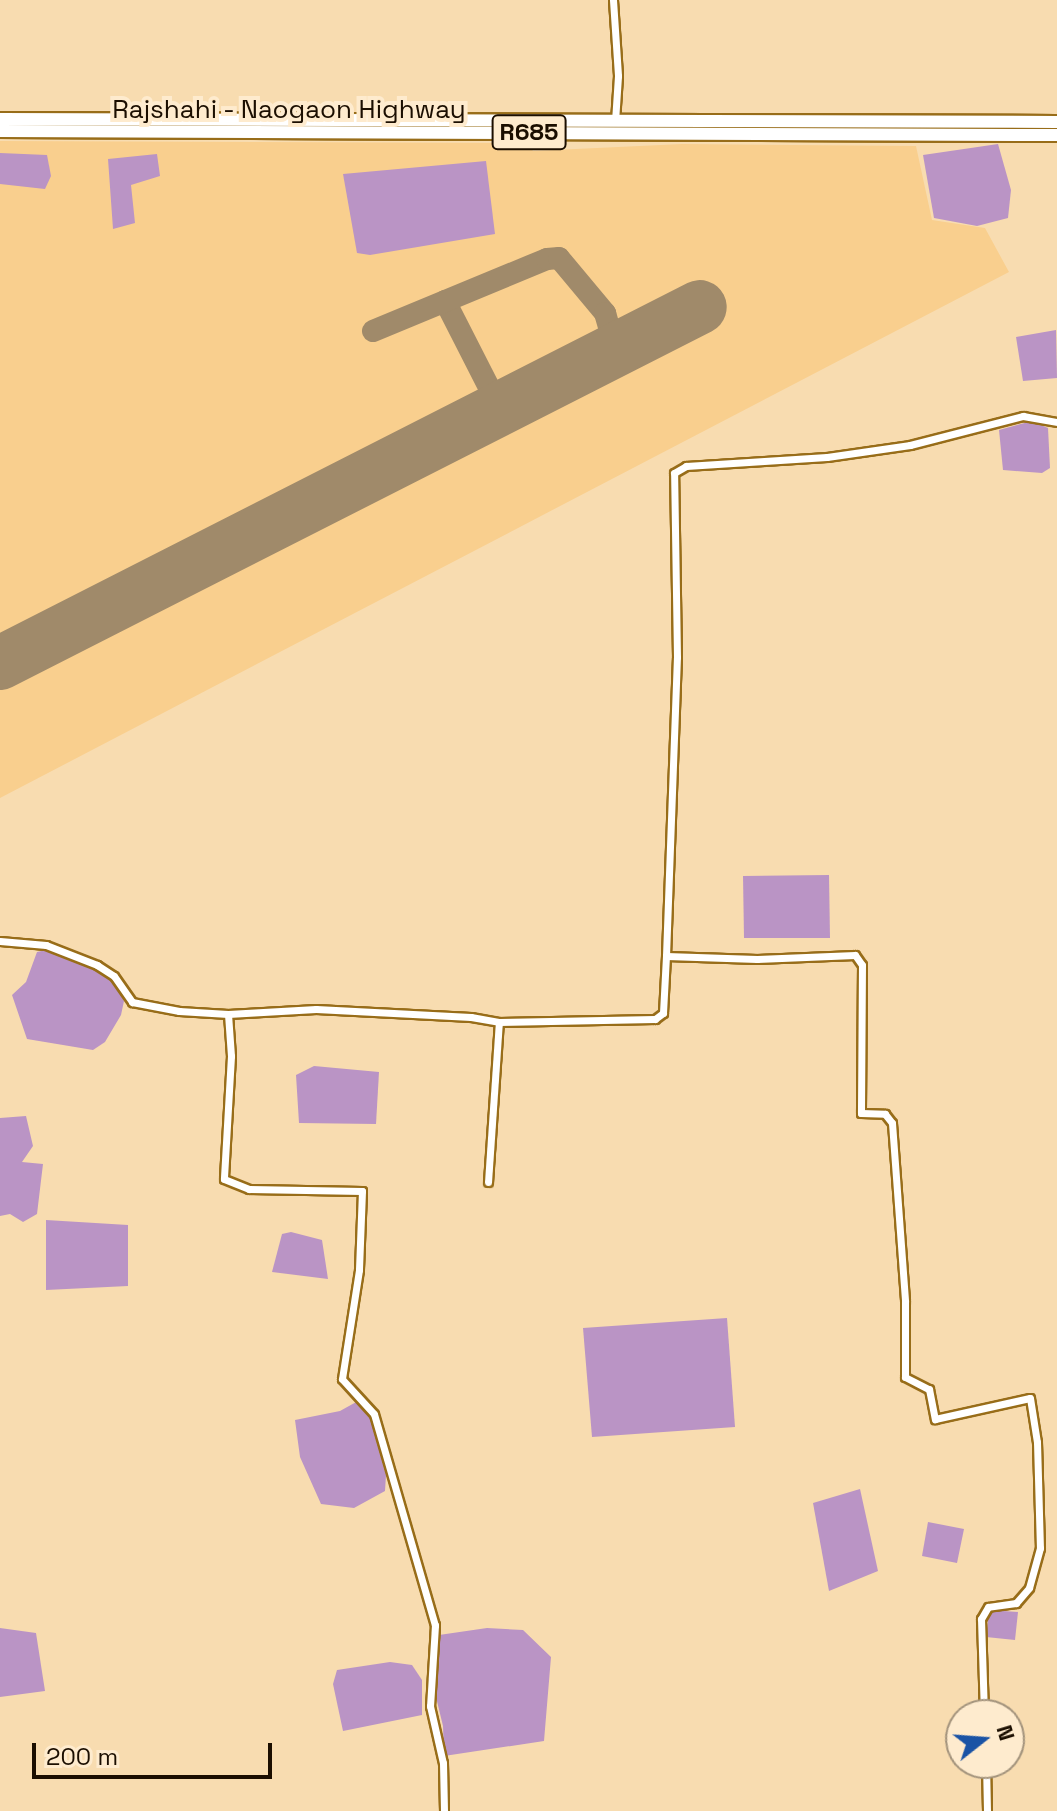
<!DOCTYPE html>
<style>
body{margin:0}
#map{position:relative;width:1057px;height:1811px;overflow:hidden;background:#f8dcb0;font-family:"Space Grotesk",sans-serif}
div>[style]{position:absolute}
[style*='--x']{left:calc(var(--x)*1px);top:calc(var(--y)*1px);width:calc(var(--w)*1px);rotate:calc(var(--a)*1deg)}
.built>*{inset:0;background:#f9cf8e}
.water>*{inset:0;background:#ba94c5}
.taxiway>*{height:22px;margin:-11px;padding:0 11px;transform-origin:11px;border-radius:11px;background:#a08a6a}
.runway>*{height:54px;margin:-27px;padding:0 27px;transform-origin:27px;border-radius:27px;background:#a08a6a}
.roads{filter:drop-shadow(2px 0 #986d19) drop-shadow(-2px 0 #986d19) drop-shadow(0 2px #986d19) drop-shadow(0 -2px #986d19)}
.minor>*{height:7px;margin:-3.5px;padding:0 3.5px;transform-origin:3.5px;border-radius:3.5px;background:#fff}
.primary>*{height:12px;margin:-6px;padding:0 6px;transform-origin:6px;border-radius:6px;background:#fff}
span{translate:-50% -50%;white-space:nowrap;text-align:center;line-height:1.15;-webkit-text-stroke:8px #feebce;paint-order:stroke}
.shield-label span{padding:2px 6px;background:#feebce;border:2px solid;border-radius:6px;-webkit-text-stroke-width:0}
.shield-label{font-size:24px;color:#1b0e00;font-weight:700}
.street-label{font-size:26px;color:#1b0e00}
.north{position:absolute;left:945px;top:1699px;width:80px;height:80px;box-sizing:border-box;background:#feebce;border:2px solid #a3937c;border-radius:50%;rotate:73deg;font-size:22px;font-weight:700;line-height:32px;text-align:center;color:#1b0e00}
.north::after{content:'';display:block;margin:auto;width:28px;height:36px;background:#1a53a5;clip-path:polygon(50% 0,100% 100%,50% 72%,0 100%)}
.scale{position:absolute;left:32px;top:1743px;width:240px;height:36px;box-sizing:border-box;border:4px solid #1b0e00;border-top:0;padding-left:10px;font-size:24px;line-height:28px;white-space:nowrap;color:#1b0e00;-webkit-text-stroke:6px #feebce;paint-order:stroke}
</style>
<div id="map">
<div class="built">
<i style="clip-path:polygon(0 141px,526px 143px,533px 151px,682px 144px,916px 146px,932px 220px,985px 228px,1009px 272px,0 798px)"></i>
</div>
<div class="water">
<i style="clip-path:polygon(998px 144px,1011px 190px,1008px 218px,977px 226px,934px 218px,923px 155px)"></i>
<i style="clip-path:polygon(0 153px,47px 155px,51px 176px,45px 189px,0 184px)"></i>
<i style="clip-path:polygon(157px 154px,160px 176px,131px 185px,135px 223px,113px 229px,108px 159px)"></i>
<i style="clip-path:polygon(486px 161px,495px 234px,370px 255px,357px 253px,343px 174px)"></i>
<i style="clip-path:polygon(1056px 330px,1057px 378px,1023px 381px,1016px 337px)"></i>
<i style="clip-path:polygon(1032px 421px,1048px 428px,1050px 468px,1042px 473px,1003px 470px,999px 430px)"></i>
<i style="clip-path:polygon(829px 875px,830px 938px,744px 938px,743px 876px)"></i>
<i style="clip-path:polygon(51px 949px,112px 979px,124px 1001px,121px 1015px,105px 1042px,93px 1050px,27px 1039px,12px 995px,26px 982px,37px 952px)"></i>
<i style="clip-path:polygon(314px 1066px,379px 1072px,376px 1124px,299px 1123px,296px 1075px)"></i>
<i style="clip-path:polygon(26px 1116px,33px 1146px,22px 1162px,43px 1164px,37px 1214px,23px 1222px,10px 1214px,0 1216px,0 1118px)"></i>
<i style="clip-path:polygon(46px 1220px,128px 1225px,128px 1286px,46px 1290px)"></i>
<i style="clip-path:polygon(291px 1232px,322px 1240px,328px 1279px,272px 1272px,282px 1234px)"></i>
<i style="clip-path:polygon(727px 1318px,735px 1427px,592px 1437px,583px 1328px)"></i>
<i style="clip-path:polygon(358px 1401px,368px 1411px,386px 1475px,385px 1491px,354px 1508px,321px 1504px,300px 1457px,295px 1420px,340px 1411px)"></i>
<i style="clip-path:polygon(860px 1489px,878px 1571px,829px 1591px,813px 1503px)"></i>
<i style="clip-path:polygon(928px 1522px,964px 1529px,957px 1563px,922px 1556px)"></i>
<i style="clip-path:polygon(989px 1610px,1018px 1612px,1015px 1640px,986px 1637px)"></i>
<i style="clip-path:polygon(0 1628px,36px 1633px,45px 1691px,0 1697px)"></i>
<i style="clip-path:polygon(487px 1628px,523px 1630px,551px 1657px,544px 1741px,444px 1756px,443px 1726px,434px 1689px,439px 1635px)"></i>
<i style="clip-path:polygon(390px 1662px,412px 1665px,422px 1680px,422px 1715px,343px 1731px,333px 1684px,337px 1670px)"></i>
</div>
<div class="taxiway">
<i style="--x:445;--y:301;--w:121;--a:63"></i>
<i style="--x:373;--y:331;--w:188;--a:-22.5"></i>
<i style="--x:547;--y:259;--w:12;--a:-5"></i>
<i style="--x:559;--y:258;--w:72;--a:50.1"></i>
<i style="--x:605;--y:313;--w:26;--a:74"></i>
<i style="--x:612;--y:338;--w:17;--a:100"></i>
</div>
<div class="runway">
<i style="--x:0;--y:663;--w:785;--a:-26.96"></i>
</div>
<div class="roads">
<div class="minor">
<i style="--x:613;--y:0;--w:76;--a:86.2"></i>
<i style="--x:618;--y:76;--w:45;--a:93.8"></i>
<i style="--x:0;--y:941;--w:46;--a:5"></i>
<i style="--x:46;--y:945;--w:55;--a:21.4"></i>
<i style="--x:97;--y:965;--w:20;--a:33"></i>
<i style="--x:114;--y:976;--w:32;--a:55"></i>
<i style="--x:132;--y:1002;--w:48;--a:10.8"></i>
<i style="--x:179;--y:1011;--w:49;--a:3.5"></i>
<i style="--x:228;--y:1014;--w:88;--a:-3.3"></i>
<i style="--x:316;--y:1009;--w:155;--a:3"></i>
<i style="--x:471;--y:1017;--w:28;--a:10"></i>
<i style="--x:499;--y:1022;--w:156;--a:-1.1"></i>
<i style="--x:655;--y:1019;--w:10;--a:-37"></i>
<i style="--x:663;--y:1013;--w:57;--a:-87"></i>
<i style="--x:666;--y:956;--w:299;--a:-87.9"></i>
<i style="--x:677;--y:657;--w:184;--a:-90.9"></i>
<i style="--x:674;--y:473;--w:14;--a:-30"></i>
<i style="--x:686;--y:466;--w:141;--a:-3.7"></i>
<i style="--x:827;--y:457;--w:84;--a:-8.2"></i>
<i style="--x:910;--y:445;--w:117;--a:-14.4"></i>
<i style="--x:1023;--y:416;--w:35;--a:10"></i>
<i style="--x:666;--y:956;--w:91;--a:1.9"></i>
<i style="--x:757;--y:959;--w:98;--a:-2.3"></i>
<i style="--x:855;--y:955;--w:12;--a:55"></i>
<i style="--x:862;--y:965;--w:148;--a:90.4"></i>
<i style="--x:861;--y:1113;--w:24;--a:2"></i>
<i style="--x:885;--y:1114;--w:11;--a:52"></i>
<i style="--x:892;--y:1123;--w:179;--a:85.8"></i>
<i style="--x:905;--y:1302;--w:75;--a:90"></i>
<i style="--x:905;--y:1377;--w:27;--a:27"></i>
<i style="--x:929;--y:1389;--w:31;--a:79"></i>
<i style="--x:935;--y:1419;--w:97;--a:-12.5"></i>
<i style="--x:1030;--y:1398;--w:45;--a:81"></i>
<i style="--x:1037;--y:1442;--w:106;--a:88.4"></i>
<i style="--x:1040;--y:1548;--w:41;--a:105.4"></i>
<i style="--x:1029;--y:1588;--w:20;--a:131"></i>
<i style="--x:1016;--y:1603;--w:28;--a:172"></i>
<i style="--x:988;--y:1607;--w:14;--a:120"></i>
<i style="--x:981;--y:1619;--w:96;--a:88.2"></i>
<i style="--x:228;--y:1014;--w:42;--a:85.9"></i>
<i style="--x:231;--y:1056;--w:123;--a:93.3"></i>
<i style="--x:224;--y:1179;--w:27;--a:22"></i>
<i style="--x:249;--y:1189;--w:113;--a:1"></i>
<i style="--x:362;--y:1191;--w:79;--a:92.2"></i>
<i style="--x:359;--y:1270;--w:110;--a:98.9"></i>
<i style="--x:342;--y:1379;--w:47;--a:47.6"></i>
<i style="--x:374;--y:1414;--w:220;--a:73.9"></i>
<i style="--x:435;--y:1625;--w:81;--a:93.5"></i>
<i style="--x:430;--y:1706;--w:58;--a:77.2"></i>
<i style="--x:443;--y:1763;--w:48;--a:88.8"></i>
<i style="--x:488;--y:1182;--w:160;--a:-86.1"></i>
<i style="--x:986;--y:1763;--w:48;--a:88.8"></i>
</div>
<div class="primary">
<i style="--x:0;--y:119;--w:1057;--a:0.16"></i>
<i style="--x:0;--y:131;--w:1057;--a:0.22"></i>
</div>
</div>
<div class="shield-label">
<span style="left:529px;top:132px">R685</span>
</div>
<div class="street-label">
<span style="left:289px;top:110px">Rajshahi - Naogaon Highway</span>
</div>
<div class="north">N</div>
<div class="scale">200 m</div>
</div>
